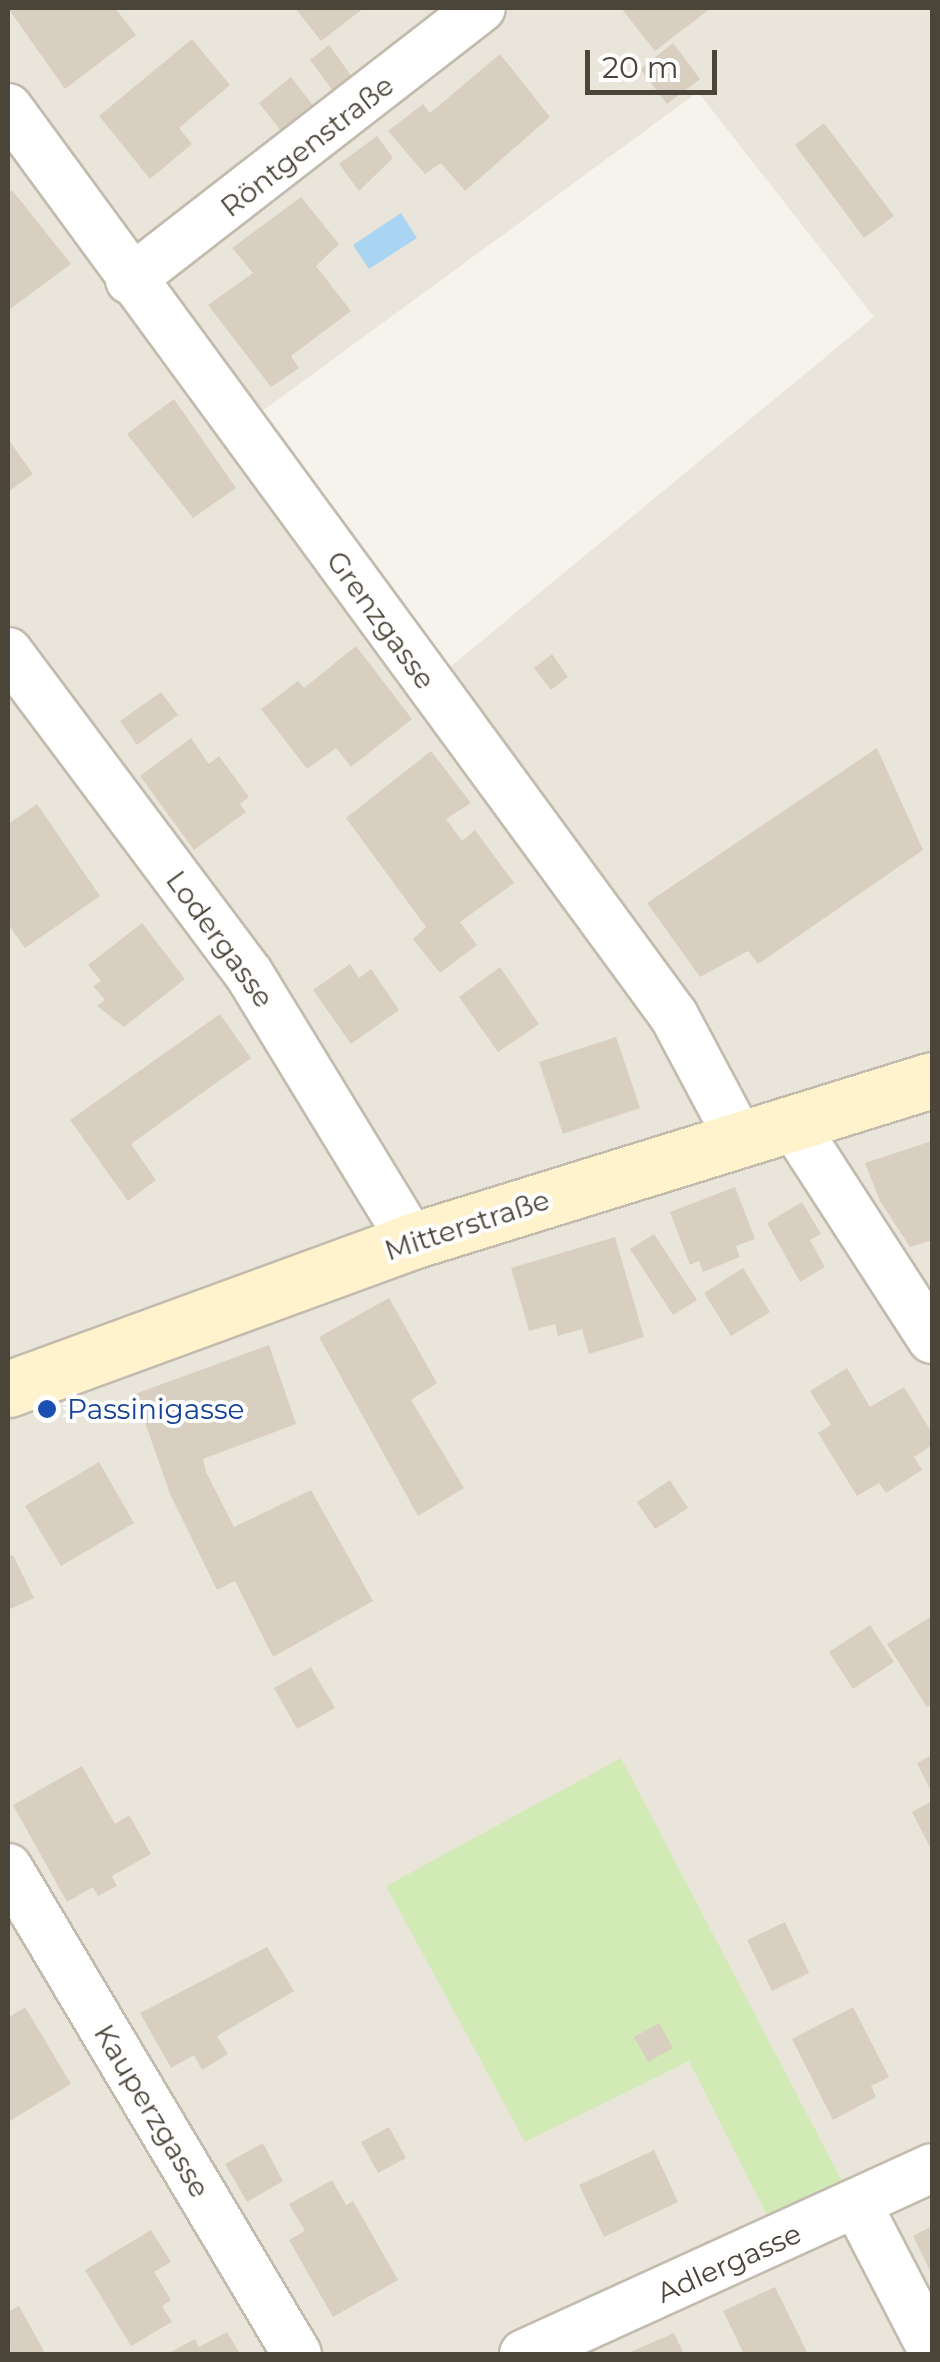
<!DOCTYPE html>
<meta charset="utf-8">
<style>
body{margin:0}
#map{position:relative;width:940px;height:2362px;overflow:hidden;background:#f6f3ec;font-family:Montserrat,sans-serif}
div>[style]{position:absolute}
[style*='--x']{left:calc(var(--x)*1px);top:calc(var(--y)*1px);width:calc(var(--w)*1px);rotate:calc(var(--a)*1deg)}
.residential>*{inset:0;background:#eae5da}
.green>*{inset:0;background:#d2eab5}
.water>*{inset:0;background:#a9d4f2}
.building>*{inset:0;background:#d8cfc1}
.roads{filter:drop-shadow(2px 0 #c2bbae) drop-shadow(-2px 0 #c2bbae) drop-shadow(0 2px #c2bbae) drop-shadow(0 -2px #c2bbae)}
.minor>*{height:48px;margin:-24px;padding:0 24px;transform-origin:24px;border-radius:24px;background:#fff}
.secondary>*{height:55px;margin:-27.5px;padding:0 27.5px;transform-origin:27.5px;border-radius:27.5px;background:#fff3cd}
.dots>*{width:28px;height:28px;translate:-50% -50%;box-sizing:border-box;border:5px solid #fff;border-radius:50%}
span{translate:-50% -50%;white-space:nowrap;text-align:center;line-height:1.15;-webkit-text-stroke:8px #fff;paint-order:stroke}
.street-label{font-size:28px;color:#4b4439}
.transit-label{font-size:28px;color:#164399}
.left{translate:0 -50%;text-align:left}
.frame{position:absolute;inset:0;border:10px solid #4b4439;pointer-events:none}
.scale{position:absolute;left:585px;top:50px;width:132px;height:45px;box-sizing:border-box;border:5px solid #4b4439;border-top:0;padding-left:12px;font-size:30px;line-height:35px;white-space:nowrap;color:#4b4439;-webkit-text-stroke:8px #fff;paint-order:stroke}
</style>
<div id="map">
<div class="residential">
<i style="clip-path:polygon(evenodd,8px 8px,932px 8px,932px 2354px,8px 2354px,8px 8px,698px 92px,874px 317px,450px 667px,261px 412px,698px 92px)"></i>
</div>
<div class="green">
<i style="clip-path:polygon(621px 1758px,844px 2185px,769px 2219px,689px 2061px,525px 2142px,386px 1886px)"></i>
</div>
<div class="water">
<i style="clip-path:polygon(401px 213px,417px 238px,369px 269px,353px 245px)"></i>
</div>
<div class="building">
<i style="clip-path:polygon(8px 8px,115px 8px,136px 35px,65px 89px)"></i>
<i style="clip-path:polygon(295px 8px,364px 8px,321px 41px)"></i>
<i style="clip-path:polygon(621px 8px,711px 8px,655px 51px)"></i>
<i style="clip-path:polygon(192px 39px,230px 85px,179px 128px,192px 144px,150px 179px,99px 116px)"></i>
<i style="clip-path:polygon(673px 43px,700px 79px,667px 104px,640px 69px)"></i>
<i style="clip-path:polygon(329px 45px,358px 85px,339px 99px,310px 60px)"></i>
<i style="clip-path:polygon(500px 54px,550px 117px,465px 191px,441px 163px,425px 174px,388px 131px,423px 104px,430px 113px)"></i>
<i style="clip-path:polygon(291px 77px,318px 112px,286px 137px,259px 103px)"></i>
<i style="clip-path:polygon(824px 123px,894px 216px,864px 238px,795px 145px)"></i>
<i style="clip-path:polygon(377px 136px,393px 158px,359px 191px,339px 164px)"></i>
<i style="clip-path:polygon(12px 190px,71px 264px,10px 309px,8px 193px)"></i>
<i style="clip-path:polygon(301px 197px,339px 244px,316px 266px,351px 311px,291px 356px,299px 368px,271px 387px,208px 305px,253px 273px,232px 248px)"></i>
<i style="clip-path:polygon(174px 399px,236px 488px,193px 518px,127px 434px)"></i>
<i style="clip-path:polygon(8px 439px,33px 474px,8px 492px)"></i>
<i style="clip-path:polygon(356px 646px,412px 719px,351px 767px,336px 748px,307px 769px,261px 709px,298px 681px,304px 688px)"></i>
<i style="clip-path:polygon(552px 654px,568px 677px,551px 690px,534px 668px)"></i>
<i style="clip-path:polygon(161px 692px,178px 715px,137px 745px,120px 721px)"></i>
<i style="clip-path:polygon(191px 738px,209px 764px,219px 756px,249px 797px,240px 804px,246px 812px,194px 850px,140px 776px)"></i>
<i style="clip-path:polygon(877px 748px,923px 850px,758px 964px,748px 951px,700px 977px,647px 903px)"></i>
<i style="clip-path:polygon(431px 751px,471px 803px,446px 819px,462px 841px,475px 830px,514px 883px,460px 922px,477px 945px,440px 973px,413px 939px,426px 927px,346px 818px)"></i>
<i style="clip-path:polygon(37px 804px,100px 896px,25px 948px,8px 924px,8px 824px)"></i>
<i style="clip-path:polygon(142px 923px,185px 979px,124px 1027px,97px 1006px,105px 1000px,93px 986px,101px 981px,88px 965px)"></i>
<i style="clip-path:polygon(350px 964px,359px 978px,371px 969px,399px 1010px,351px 1044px,313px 990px)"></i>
<i style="clip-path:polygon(500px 967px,539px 1024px,498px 1052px,459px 997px)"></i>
<i style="clip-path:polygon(220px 1014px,251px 1058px,131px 1144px,156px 1180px,128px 1201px,70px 1120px)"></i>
<i style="clip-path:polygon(616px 1037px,640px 1108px,563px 1134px,539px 1062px)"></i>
<i style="clip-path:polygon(932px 1141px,932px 1240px,910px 1247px,880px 1201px,865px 1163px)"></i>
<i style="clip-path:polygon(735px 1187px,755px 1239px,736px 1246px,740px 1257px,703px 1272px,699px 1261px,690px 1265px,670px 1212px)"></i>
<i style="clip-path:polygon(802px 1202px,821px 1234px,810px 1240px,825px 1267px,800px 1282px,767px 1223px)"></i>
<i style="clip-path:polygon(654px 1234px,697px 1300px,673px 1315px,630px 1249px)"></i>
<i style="clip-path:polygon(615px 1237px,644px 1337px,589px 1354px,582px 1329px,558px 1336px,555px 1324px,529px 1331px,511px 1268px)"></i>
<i style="clip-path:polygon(743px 1268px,770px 1312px,731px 1336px,704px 1293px)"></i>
<i style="clip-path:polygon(389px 1298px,437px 1383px,411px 1400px,464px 1488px,418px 1516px,319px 1337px)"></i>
<i style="clip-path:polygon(269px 1345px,296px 1424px,203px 1459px,206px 1472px,234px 1527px,311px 1490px,373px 1601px,273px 1657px,235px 1581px,217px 1590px,170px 1494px,135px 1394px)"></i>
<i style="clip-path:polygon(847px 1368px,870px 1407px,904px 1387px,932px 1433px,932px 1445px,914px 1457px,922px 1470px,886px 1493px,879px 1483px,857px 1496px,818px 1433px,831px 1425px,810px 1391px)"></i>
<i style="clip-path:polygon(99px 1462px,134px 1523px,61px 1566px,25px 1506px)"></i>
<i style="clip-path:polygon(670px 1480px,688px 1508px,655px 1529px,637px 1502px)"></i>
<i style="clip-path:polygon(13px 1555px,34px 1598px,8px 1610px,8px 1557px)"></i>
<i style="clip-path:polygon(932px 1616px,932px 1704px,927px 1707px,887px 1644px)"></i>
<i style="clip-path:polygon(870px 1625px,894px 1662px,853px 1689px,829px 1652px)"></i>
<i style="clip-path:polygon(311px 1667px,335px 1708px,297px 1729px,274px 1688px)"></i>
<i style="clip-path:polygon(932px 1755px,932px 1793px,917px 1763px)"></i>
<i style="clip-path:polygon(82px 1766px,115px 1824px,129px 1815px,151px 1854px,112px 1876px,117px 1886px,98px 1896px,93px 1887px,67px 1902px,13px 1805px)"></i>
<i style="clip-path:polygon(932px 1801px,932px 1851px,912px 1812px)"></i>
<i style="clip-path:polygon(785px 1922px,809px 1973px,772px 1991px,747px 1940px)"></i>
<i style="clip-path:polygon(267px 1947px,294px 1991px,217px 2036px,228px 2054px,202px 2070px,194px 2055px,171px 2068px,140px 2013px)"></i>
<i style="clip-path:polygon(25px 2007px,71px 2084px,8px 2122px,8px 2018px)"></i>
<i style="clip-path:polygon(853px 2007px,889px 2077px,871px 2086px,876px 2097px,833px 2120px,792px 2039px)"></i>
<i style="clip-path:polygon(659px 2023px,673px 2048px,648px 2062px,634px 2037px)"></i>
<i style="clip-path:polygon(389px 2127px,406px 2158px,378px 2173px,361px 2142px)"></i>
<i style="clip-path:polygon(263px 2143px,283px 2181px,247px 2202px,225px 2164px)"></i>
<i style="clip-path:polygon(654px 2150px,678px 2202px,604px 2237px,579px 2185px)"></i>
<i style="clip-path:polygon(332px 2180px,346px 2205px,353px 2201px,398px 2280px,333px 2317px,289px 2240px,305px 2231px,289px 2204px)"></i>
<i style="clip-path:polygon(932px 2226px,932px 2275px,913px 2236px)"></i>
<i style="clip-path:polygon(151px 2230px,171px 2262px,154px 2272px,171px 2300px,162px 2306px,172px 2322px,131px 2346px,85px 2270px)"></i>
<i style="clip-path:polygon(775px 2287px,808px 2354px,744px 2354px,723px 2311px)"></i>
<i style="clip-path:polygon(19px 2306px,44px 2351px,38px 2354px,12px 2354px,8px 2346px,8px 2312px)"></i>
<i style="clip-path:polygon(227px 2332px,240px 2354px,167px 2354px,195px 2339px,199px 2347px)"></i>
<i style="clip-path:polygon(674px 2333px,684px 2354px,626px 2354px)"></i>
</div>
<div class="roads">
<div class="minor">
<i style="--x:8;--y:108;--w:1126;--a:53.74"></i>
<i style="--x:674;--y:1016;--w:140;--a:62"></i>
<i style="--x:130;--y:280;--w:444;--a:-37.8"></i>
<i style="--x:8;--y:652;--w:402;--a:53.2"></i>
<i style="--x:249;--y:974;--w:313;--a:58.6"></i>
<i style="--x:793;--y:1124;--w:256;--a:57.1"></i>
<i style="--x:8;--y:1868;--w:565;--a:59.26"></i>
<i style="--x:858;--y:2206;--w:161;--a:62.6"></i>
<i style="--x:524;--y:2354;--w:448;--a:-24.5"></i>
</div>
<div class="secondary">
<i style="--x:8;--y:1389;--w:430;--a:-20.1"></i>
<i style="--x:412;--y:1241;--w:544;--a:-17.2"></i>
</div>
</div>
<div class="dots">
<i style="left:47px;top:1409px;background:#1a4fb4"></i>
</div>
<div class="street-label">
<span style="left:307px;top:146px;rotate:-38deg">Röntgenstraße</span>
<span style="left:381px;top:620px;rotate:54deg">Grenzgasse</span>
<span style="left:220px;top:939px;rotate:54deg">Lodergasse</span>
<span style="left:467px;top:1225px;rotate:-18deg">Mitterstraße</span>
<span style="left:152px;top:2111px;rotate:59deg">Kauperzgasse</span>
<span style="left:729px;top:2263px;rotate:-24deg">Adlergasse</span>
</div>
<div class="transit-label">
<span class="left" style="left:67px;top:1409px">Passinigasse</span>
</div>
<div class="frame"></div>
<div class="scale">20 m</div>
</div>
